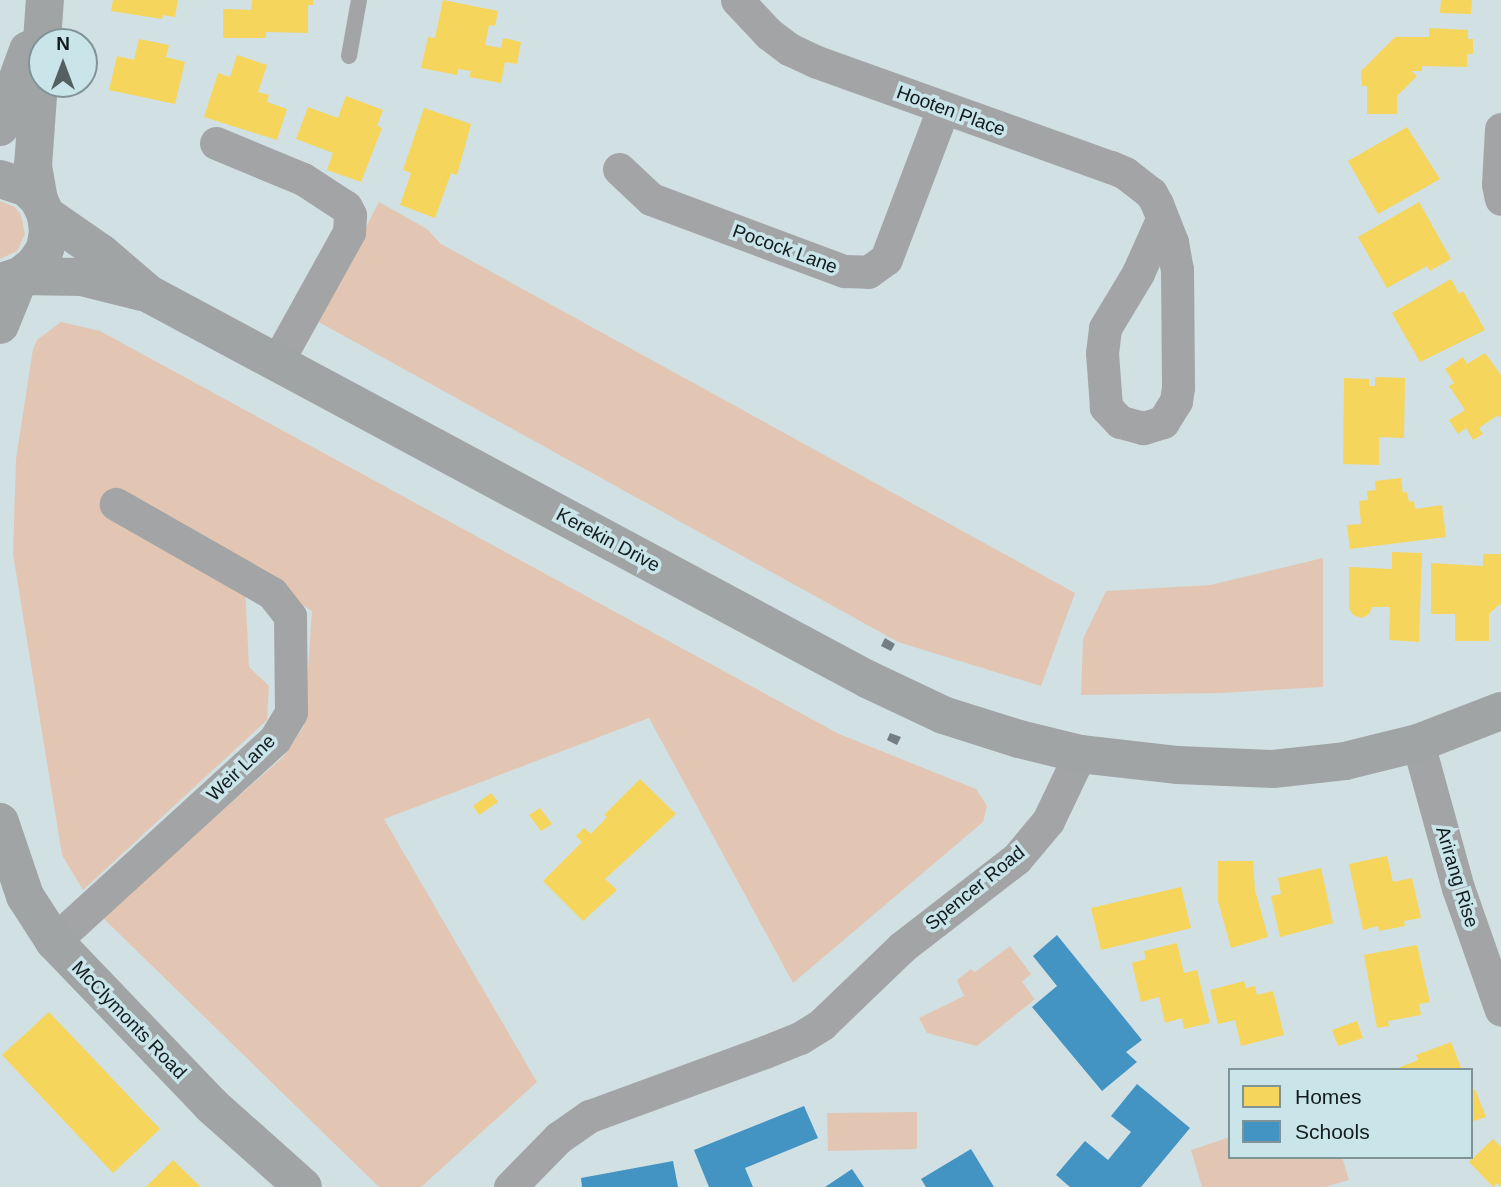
<!DOCTYPE html>
<style>
body{margin:0}
#map{position:relative;width:1501px;height:1187px;overflow:hidden;background:#d1e0e3;font-family:Arial,sans-serif}
div>[style]{position:absolute}
[style*='--x']{left:calc(var(--x)*1px);top:calc(var(--y)*1px);width:calc(var(--w)*1px);rotate:calc(var(--a)*1deg)}
.green>*{inset:0;background:#e2c6b3}
.homes>*{inset:0;background:#f6d55c}
.schools>*{inset:0;background:#4393c3}
.building>*{inset:0;background:#727e80}
.lane>*{height:16px;margin:-8px;padding:0 8px;transform-origin:8px;border-radius:8px;background:#a3a4a5}
.street>*{height:33px;margin:-16.5px;padding:0 16.5px;transform-origin:16.5px;border-radius:16.5px;background:#a3a4a5}
.secondary>*{height:38px;margin:-19px;padding:0 19px;transform-origin:19px;border-radius:19px;background:#a1a4a4}
span{translate:-50% -50%;white-space:nowrap;text-align:center;line-height:1.15;-webkit-text-stroke:7px #cae5ea;paint-order:stroke}
.street-label{font-size:19px;color:#121b1d}
.legend{position:absolute;left:1228px;top:1068px;width:245px;height:91px;box-sizing:border-box;background:#cae5ea;border:2px solid #809498;margin:0;padding:9px 12px;list-style:none;font-size:21px;color:#121b1d}
.legend li{display:flex;align-items:center;gap:14px;height:35px}
.legend b{width:35px;border:2px solid #809498}
.north{position:absolute;left:28px;top:28px;width:70px;height:70px;box-sizing:border-box;background:#cae5ea;border:2px solid #809498;border-radius:50%;rotate:0deg;font-size:19px;font-weight:700;line-height:28px;text-align:center;color:#121b1d}
.north::after{content:'';display:block;margin:auto;width:24px;height:32px;background:#556062;clip-path:polygon(50% 0,100% 100%,50% 72%,0 100%)}
</style>
<div id="map">
<div class="green">
<i style="clip-path:polygon(0 201px,15px 207px,21px 215px,25px 234px,17px 251px,0 259px)"></i>
<i style="clip-path:polygon(379px 202px,427px 229px,441px 244px,1075px 593px,1041px 686px,898px 642px,317px 321px)"></i>
<i style="clip-path:polygon(61px 322px,100px 331px,839px 734px,976px 789px,987px 806px,983px 822px,793px 983px,649px 718px,384px 819px,537px 1082px,421px 1187px,379px 1187px,102px 917px,283px 757px,304px 726px,312px 611px,244px 567px,249px 667px,269px 686px,267px 720px,83px 890px,62px 855px,13px 554px,16px 459px,33px 349px,37px 340px)"></i>
<i style="clip-path:polygon(1323px 558px,1323px 687px,1220px 693px,1081px 695px,1083px 639px,1106px 591px,1210px 585px)"></i>
<i style="clip-path:polygon(1010px 946px,1031px 974px,1022px 982px,1035px 999px,977px 1046px,927px 1033px,919px 1018px,964px 996px,957px 980px,971px 969px,975px 972px)"></i>
<i style="clip-path:polygon(917px 1112px,917px 1149px,828px 1151px,827px 1113px)"></i>
<i style="clip-path:polygon(1230px 1137px,1230px 1157px,1342px 1157px,1349px 1180px,1325px 1187px,1202px 1187px,1191px 1150px)"></i>
</div>
<div class="homes">
<i style="clip-path:polygon(113px 0,178px 0,175px 17px,163px 15px,162px 19px,111px 11px)"></i>
<i style="clip-path:polygon(252px 0,313px 0,313px 5px,308px 5px,308px 33px,266px 32px,266px 38px,223px 38px,223px 9px,251px 10px)"></i>
<i style="clip-path:polygon(443px 0,498px 11px,495px 26px,489px 25px,485px 45px,501px 48px,503px 38px,521px 42px,517px 64px,505px 62px,501px 83px,469px 77px,471px 71px,458px 69px,457px 75px,421px 68px,428px 37px,435px 38px)"></i>
<i style="clip-path:polygon(1441px 0,1472px 0,1471px 14px,1440px 13px)"></i>
<i style="clip-path:polygon(1429px 28px,1468px 30px,1468px 39px,1473px 39px,1473px 54px,1467px 54px,1467px 67px,1422px 66px,1422px 71px,1411px 71px,1417px 76px,1397px 96px,1397px 114px,1367px 114px,1367px 86px,1362px 86px,1361px 71px,1395px 37px,1429px 37px)"></i>
<i style="clip-path:polygon(139px 39px,169px 45px,166px 57px,185px 62px,175px 104px,109px 90px,117px 56px,134px 60px)"></i>
<i style="clip-path:polygon(237px 55px,267px 65px,258px 92px,269px 95px,267px 102px,287px 109px,277px 140px,204px 117px,218px 73px,230px 77px)"></i>
<i style="clip-path:polygon(346px 96px,383px 110px,377px 126px,382px 128px,361px 182px,327px 170px,333px 153px,296px 139px,308px 107px,338px 118px)"></i>
<i style="clip-path:polygon(424px 108px,471px 124px,457px 175px,451px 173px,435px 218px,400px 205px,411px 173px,403px 170px)"></i>
<i style="clip-path:polygon(1407px 127px,1440px 179px,1378px 214px,1348px 161px)"></i>
<i style="clip-path:polygon(1419px 202px,1451px 259px,1430px 271px,1427px 266px,1387px 288px,1358px 237px)"></i>
<i style="clip-path:polygon(1451px 279px,1459px 294px,1463px 291px,1485px 330px,1420px 362px,1392px 313px)"></i>
<i style="clip-path:polygon(1485px 353px,1501px 375px,1501px 419px,1498px 415px,1479px 428px,1483px 434px,1473px 440px,1466px 428px,1458px 434px,1449px 420px,1465px 410px,1449px 386px,1454px 383px,1445px 369px,1463px 357px,1467px 364px)"></i>
<i style="clip-path:polygon(1375px 377px,1405px 378px,1404px 438px,1379px 437px,1379px 465px,1343px 464px,1344px 378px,1369px 379px,1369px 386px,1375px 386px)"></i>
<i style="clip-path:polygon(1401px 478px,1403px 493px,1407px 492px,1409px 502px,1414px 501px,1415px 509px,1442px 505px,1446px 537px,1350px 549px,1347px 525px,1361px 524px,1359px 501px,1368px 500px,1367px 491px,1376px 490px,1375px 481px)"></i>
<i style="clip-path:polygon(1392px 552px,1422px 553px,1419px 642px,1389px 640px,1390px 607px,1372px 607px,1369px 614px,1362px 618px,1353px 615px,1349px 608px,1349px 567px,1392px 569px)"></i>
<i style="clip-path:polygon(1483px 554px,1501px 554px,1501px 603px,1489px 614px,1489px 641px,1455px 641px,1455px 614px,1431px 614px,1431px 563px,1483px 566px)"></i>
<i style="clip-path:polygon(640px 779px,676px 814px,605px 879px,617px 890px,583px 921px,543px 881px,582px 842px,576px 836px,584px 828px,591px 834px,607px 817px,604px 815px)"></i>
<i style="clip-path:polygon(491px 793px,498px 802px,479px 815px,473px 806px)"></i>
<i style="clip-path:polygon(540px 808px,552px 824px,541px 831px,529px 815px)"></i>
<i style="clip-path:polygon(1387px 856px,1393px 882px,1412px 878px,1421px 918px,1404px 921px,1405px 926px,1379px 931px,1378px 926px,1363px 930px,1349px 864px)"></i>
<i style="clip-path:polygon(1218px 861px,1253px 861px,1255px 890px,1268px 937px,1231px 948px,1218px 901px)"></i>
<i style="clip-path:polygon(1321px 868px,1333px 923px,1280px 937px,1271px 896px,1281px 894px,1278px 878px)"></i>
<i style="clip-path:polygon(1181px 887px,1191px 928px,1101px 950px,1091px 908px)"></i>
<i style="clip-path:polygon(1177px 943px,1184px 973px,1197px 970px,1210px 1023px,1184px 1029px,1182px 1018px,1165px 1023px,1159px 997px,1141px 1002px,1132px 963px,1146px 959px,1144px 951px)"></i>
<i style="clip-path:polygon(1417px 945px,1430px 1002px,1419px 1004px,1421px 1015px,1388px 1021px,1389px 1026px,1377px 1028px,1364px 955px)"></i>
<i style="clip-path:polygon(1244px 981px,1246px 988px,1255px 986px,1257px 995px,1273px 991px,1284px 1035px,1241px 1046px,1235px 1020px,1218px 1024px,1210px 990px)"></i>
<i style="clip-path:polygon(49px 1012px,160px 1129px,113px 1173px,2px 1055px)"></i>
<i style="clip-path:polygon(1357px 1021px,1363px 1038px,1338px 1046px,1332px 1030px)"></i>
<i style="clip-path:polygon(1451px 1042px,1462px 1070px,1393px 1070px,1418px 1060px,1416px 1055px)"></i>
<i style="clip-path:polygon(1475px 1089px,1486px 1117px,1471px 1122px,1471px 1091px)"></i>
<i style="clip-path:polygon(1493px 1139px,1501px 1147px,1501px 1187px,1497px 1183px,1493px 1187px,1469px 1162px)"></i>
<i style="clip-path:polygon(173px 1160px,201px 1187px,146px 1187px)"></i>
</div>
<div class="schools">
<i style="clip-path:polygon(1057px 935px,1142px 1040px,1126px 1052px,1137px 1062px,1102px 1091px,1032px 1007px,1057px 986px,1033px 956px)"></i>
<i style="clip-path:polygon(1137px 1084px,1190px 1128px,1141px 1187px,1070px 1187px,1056px 1175px,1085px 1141px,1108px 1160px,1131px 1132px,1111px 1116px)"></i>
<i style="clip-path:polygon(804px 1106px,818px 1138px,745px 1168px,753px 1187px,709px 1187px,694px 1150px)"></i>
<i style="clip-path:polygon(971px 1149px,994px 1187px,926px 1187px,921px 1179px)"></i>
<i style="clip-path:polygon(673px 1161px,678px 1187px,582px 1187px,581px 1178px)"></i>
<i style="clip-path:polygon(852px 1169px,864px 1187px,825px 1187px)"></i>
</div>
<div class="building">
<i style="clip-path:polygon(885px 638px,895px 644px,891px 651px,881px 646px)"></i>
<i style="clip-path:polygon(890px 733px,901px 737px,897px 745px,887px 740px)"></i>
</div>
<div class="lane">
<i style="--x:349;--y:56;--w:57;--a:-79.9"></i>
</div>
<div class="street">
<i style="--x:737;--y:0;--w:47;--a:46.7"></i>
<i style="--x:769;--y:34;--w:25;--a:37"></i>
<i style="--x:789;--y:49;--w:31;--a:25"></i>
<i style="--x:817;--y:62;--w:312;--a:19.7"></i>
<i style="--x:1111;--y:167;--w:15;--a:23"></i>
<i style="--x:1125;--y:173;--w:33;--a:38"></i>
<i style="--x:1151;--y:193;--w:13;--a:61"></i>
<i style="--x:1157;--y:204;--w:41;--a:68.5"></i>
<i style="--x:1172;--y:242;--w:27;--a:80"></i>
<i style="--x:1177;--y:269;--w:118;--a:89.5"></i>
<i style="--x:1178;--y:387;--w:14;--a:98"></i>
<i style="--x:1176;--y:401;--w:25;--a:122"></i>
<i style="--x:1163;--y:422;--w:21;--a:163"></i>
<i style="--x:1143;--y:428;--w:24;--a:-165"></i>
<i style="--x:1120;--y:422;--w:21;--a:-133"></i>
<i style="--x:1106;--y:407;--w:54;--a:-94.2"></i>
<i style="--x:1102;--y:353;--w:25;--a:-83"></i>
<i style="--x:1105;--y:328;--w:64;--a:-59"></i>
<i style="--x:1138;--y:273;--w:59;--a:-66"></i>
<i style="--x:1501;--y:129;--w:55;--a:93.1"></i>
<i style="--x:1498;--y:184;--w:15;--a:79"></i>
<i style="--x:216;--y:143;--w:94;--a:22.5"></i>
<i style="--x:303;--y:179;--w:51;--a:33.1"></i>
<i style="--x:346;--y:207;--w:9;--a:63"></i>
<i style="--x:350;--y:215;--w:17;--a:93"></i>
<i style="--x:349;--y:232;--w:149;--a:119"></i>
<i style="--x:619;--y:169;--w:44;--a:43.2"></i>
<i style="--x:651;--y:199;--w:206;--a:20.5"></i>
<i style="--x:844;--y:271;--w:24;--a:2"></i>
<i style="--x:868;--y:272;--w:22;--a:-36"></i>
<i style="--x:886;--y:259;--w:160;--a:-69.2"></i>
<i style="--x:1418;--y:743;--w:150;--a:74.6"></i>
<i style="--x:1458;--y:888;--w:129;--a:70.6"></i>
<i style="--x:54;--y:941;--w:299;--a:-42.4"></i>
<i style="--x:275;--y:739;--w:31;--a:-59"></i>
<i style="--x:291;--y:712;--w:96;--a:-90.6"></i>
<i style="--x:290;--y:616;--w:29;--a:-128"></i>
<i style="--x:272;--y:593;--w:180;--a:-150.3"></i>
<i style="--x:510;--y:1187;--w:69;--a:-45.6"></i>
<i style="--x:558;--y:1138;--w:39;--a:-35"></i>
<i style="--x:590;--y:1116;--w:186;--a:-20.1"></i>
<i style="--x:765;--y:1052;--w:38;--a:-22"></i>
<i style="--x:800;--y:1038;--w:26;--a:-32"></i>
<i style="--x:822;--y:1024;--w:111;--a:-43.9"></i>
<i style="--x:902;--y:947;--w:145;--a:-37.7"></i>
<i style="--x:1017;--y:858;--w:48;--a:-50"></i>
<i style="--x:1048;--y:821;--w:74;--a:-64.5"></i>
</div>
<div class="secondary">
<i style="--x:0;--y:127;--w:82;--a:-70"></i>
<i style="--x:0;--y:179;--w:28;--a:18"></i>
<i style="--x:27;--y:188;--w:17;--a:45"></i>
<i style="--x:39;--y:200;--w:17;--a:65"></i>
<i style="--x:46;--y:215;--w:17;--a:83"></i>
<i style="--x:48;--y:232;--w:17;--a:100"></i>
<i style="--x:45;--y:249;--w:18;--a:124"></i>
<i style="--x:35;--y:264;--w:19;--a:141"></i>
<i style="--x:20;--y:276;--w:21;--a:163"></i>
<i style="--x:39;--y:200;--w:35;--a:-100"></i>
<i style="--x:33;--y:166;--w:166;--a:-85.9"></i>
<i style="--x:46;--y:215;--w:67;--a:34.6"></i>
<i style="--x:101;--y:253;--w:63;--a:40.5"></i>
<i style="--x:149;--y:294;--w:815;--a:28.2"></i>
<i style="--x:867;--y:679;--w:84;--a:25.3"></i>
<i style="--x:943;--y:715;--w:80;--a:17.5"></i>
<i style="--x:1019;--y:739;--w:63;--a:13.8"></i>
<i style="--x:1080;--y:754;--w:99;--a:6.4"></i>
<i style="--x:1178;--y:765;--w:95;--a:2.4"></i>
<i style="--x:1273;--y:769;--w:72;--a:-6.3"></i>
<i style="--x:1345;--y:761;--w:75;--a:-13.9"></i>
<i style="--x:1418;--y:743;--w:89;--a:-21.1"></i>
<i style="--x:20;--y:276;--w:62;--a:0.9"></i>
<i style="--x:82;--y:277;--w:62;--a:14"></i>
<i style="--x:0;--y:325;--w:53;--a:-67.8"></i>
<i style="--x:0;--y:822;--w:78;--a:71.3"></i>
<i style="--x:25;--y:896;--w:54;--a:57.2"></i>
<i style="--x:54;--y:941;--w:227;--a:46.2"></i>
<i style="--x:211;--y:1105;--w:123;--a:41.7"></i>
</div>
<div class="street-label">
<span style="left:951px;top:111px;rotate:20deg">Hooten Place</span>
<span style="left:785px;top:249px;rotate:20deg">Pocock Lane</span>
<span style="left:608px;top:540px;rotate:28deg">Kerekin Drive</span>
<span style="left:241px;top:768px;rotate:-44deg">Weir Lane</span>
<span style="left:1457px;top:877px;rotate:73deg">Arirang Rise</span>
<span style="left:975px;top:888px;rotate:-39deg">Spencer Road</span>
<span style="left:129px;top:1020px;rotate:46deg">McClymonts Road</span>
</div>
<ul class="legend">
<li><b style="height:19px;background:#f6d55c"></b>Homes</li>
<li><b style="height:19px;background:#4393c3"></b>Schools</li>
</ul>
<div class="north">N</div>
</div>
